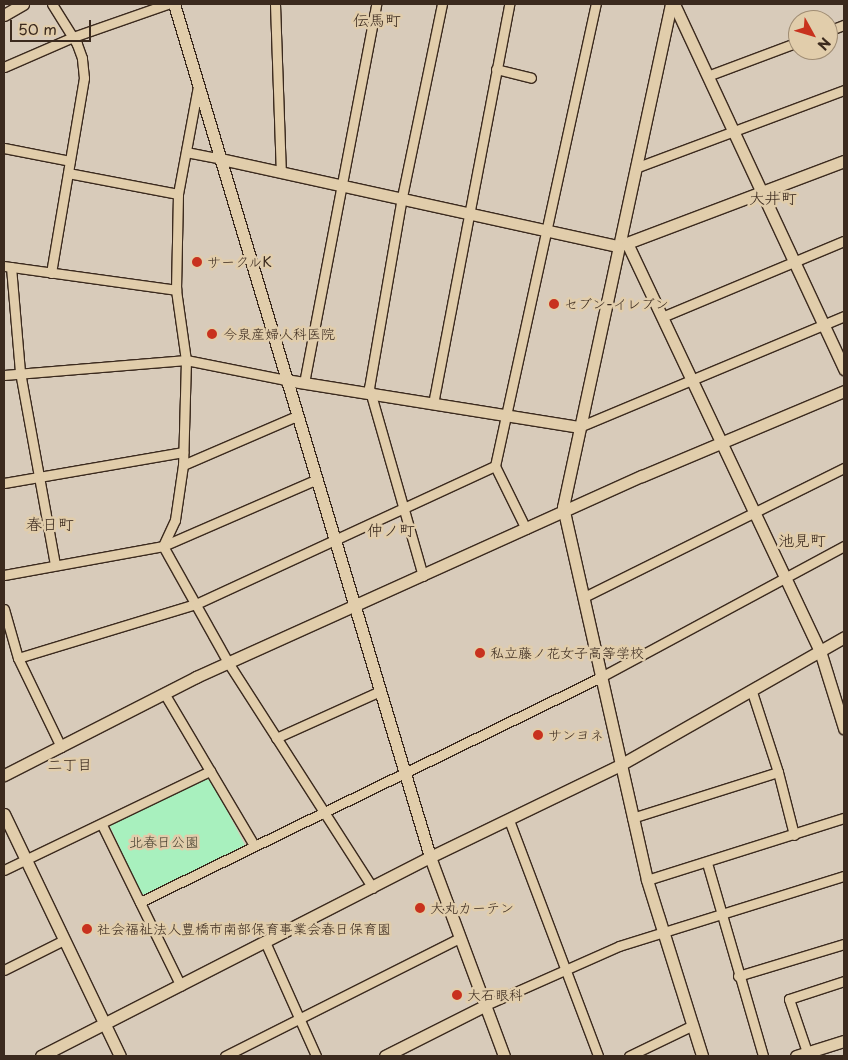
<!DOCTYPE html>
<meta charset="utf-8">
<style>
body{margin:0}
#map{position:relative;width:848px;height:1060px;overflow:hidden;background:#d8cbba;font-family:"Playpen Sans","Klee One",sans-serif}
div>[style]{position:absolute}
[style*='--x']{left:calc(var(--x)*1px);top:calc(var(--y)*1px);width:calc(var(--w)*1px);rotate:calc(var(--a)*1deg)}
.green>*{inset:0;background:#a8f0be}
.roads{filter:drop-shadow(1px 0 #3b2a1e) drop-shadow(-1px 0 #3b2a1e) drop-shadow(0 1px #3b2a1e) drop-shadow(0 -1px #3b2a1e)}
.minor>*{height:9px;margin:-4.5px;padding:0 4.5px;transform-origin:4.5px;border-radius:4.5px;background:#e1cdab}
.tertiary>*{height:11px;margin:-5.5px;padding:0 5.5px;transform-origin:5.5px;border-radius:5.5px;background:#e1cdab}
.dots>*{width:14px;height:14px;translate:-50% -50%;box-sizing:border-box;border:2px solid #e1cdab;border-radius:50%}
span{translate:-50% -50%;white-space:nowrap;text-align:center;line-height:1.15;-webkit-text-stroke:5px #e1cdab;paint-order:stroke}
.poi-label{font-size:14px;color:#3b2a1e}
.left{translate:0 -50%;text-align:left}
.park-label{font-size:14px;color:#463e2e}
.neighbourhood-label{font-size:15px;color:#3b2a1e}
.quarter-label{font-size:16px;color:#3b2a1e}
.frame{position:absolute;inset:0;border:5px solid #3b2a1e;pointer-events:none}
.north{position:absolute;left:788px;top:10px;width:50px;height:50px;box-sizing:border-box;background:#e1cdab;border:1px solid #9f8c73;border-radius:50%;rotate:129deg;font-size:14px;font-weight:700;line-height:20px;text-align:center;color:#3b2a1e}
.north::after{content:'';display:block;margin:auto;width:18px;height:22px;background:#c8321e;clip-path:polygon(50% 0,100% 100%,50% 72%,0 100%)}
.scale{position:absolute;left:10px;top:20px;width:81px;height:22px;box-sizing:border-box;border:2px solid #3b2a1e;border-top:0;padding-left:6px;font-size:15px;line-height:18px;white-space:nowrap;color:#3b2a1e;-webkit-text-stroke:4px #e1cdab;paint-order:stroke}
</style>
<div id="map">
<div class="green">
<i style="clip-path:polygon(205px 779px,211px 780px,245px 845px,146px 895px,141px 894px,109px 824px)"></i>
</div>
<div class="roads">
<div class="minor">
<i style="--x:275;--y:4;--w:168;--a:88"></i>
<i style="--x:828;--y:31;--w:17;--a:-21"></i>
<i style="--x:4;--y:67;--w:75;--a:-23.5"></i>
<i style="--x:73;--y:37;--w:100;--a:-19.3"></i>
<i style="--x:496;--y:69;--w:36;--a:14"></i>
<i style="--x:710;--y:75;--w:94;--a:-20.6"></i>
<i style="--x:198;--y:86;--w:110;--a:100.5"></i>
<i style="--x:178;--y:194;--w:96;--a:91.2"></i>
<i style="--x:176;--y:290;--w:71;--a:81.9"></i>
<i style="--x:186;--y:360;--w:105;--a:91.6"></i>
<i style="--x:183;--y:465;--w:56;--a:98.3"></i>
<i style="--x:175;--y:520;--w:29;--a:115"></i>
<i style="--x:163;--y:546;--w:135;--a:60.8"></i>
<i style="--x:229;--y:664;--w:266;--a:57.3"></i>
<i style="--x:4;--y:148;--w:67;--a:11.1"></i>
<i style="--x:186;--y:152;--w:36;--a:11"></i>
<i style="--x:638;--y:167;--w:220;--a:-20.5"></i>
<i style="--x:68;--y:173;--w:112;--a:10.8"></i>
<i style="--x:4;--y:266;--w:174;--a:7.9"></i>
<i style="--x:11;--y:267;--w:105;--a:85.1"></i>
<i style="--x:20;--y:372;--w:196;--a:79.7"></i>
<i style="--x:51;--y:273;--w:198;--a:-80.4"></i>
<i style="--x:84;--y:78;--w:20;--a:-96"></i>
<i style="--x:82;--y:58;--w:15;--a:-110"></i>
<i style="--x:77;--y:44;--w:47;--a:-122"></i>
<i style="--x:662;--y:317;--w:197;--a:-22.7"></i>
<i style="--x:4;--y:375;--w:183;--a:-4.7"></i>
<i style="--x:186;--y:360;--w:102;--a:11.3"></i>
<i style="--x:304;--y:383;--w:386;--a:-79.2"></i>
<i style="--x:433;--y:404;--w:407;--a:-79.2"></i>
<i style="--x:579;--y:427;--w:287;--a:-22.7"></i>
<i style="--x:183;--y:465;--w:124;--a:-23.3"></i>
<i style="--x:4;--y:483;--w:182;--a:-9.8"></i>
<i style="--x:526;--y:529;--w:70;--a:-116.2"></i>
<i style="--x:495;--y:466;--w:473;--a:-77.7"></i>
<i style="--x:4;--y:575;--w:162;--a:-10.3"></i>
<i style="--x:163;--y:546;--w:166;--a:-23.5"></i>
<i style="--x:423;--y:576;--w:196;--a:-106"></i>
<i style="--x:369;--y:388;--w:194;--a:-80.2"></i>
<i style="--x:402;--y:197;--w:197;--a:-78.3"></i>
<i style="--x:584;--y:597;--w:290;--a:-26.4"></i>
<i style="--x:4;--y:609;--w:51;--a:74.1"></i>
<i style="--x:18;--y:658;--w:99;--a:64.2"></i>
<i style="--x:18;--y:658;--w:186;--a:-16.9"></i>
<i style="--x:196;--y:604;--w:329;--a:-24.8"></i>
<i style="--x:752;--y:692;--w:84;--a:72"></i>
<i style="--x:778;--y:772;--w:65;--a:75.7"></i>
<i style="--x:164;--y:693;--w:177;--a:59.4"></i>
<i style="--x:276;--y:738;--w:114;--a:-24.3"></i>
<i style="--x:632;--y:818;--w:153;--a:-17.5"></i>
<i style="--x:509;--y:820;--w:252;--a:69.3"></i>
<i style="--x:102;--y:825;--w:179;--a:63.9"></i>
<i style="--x:707;--y:863;--w:201;--a:73.8"></i>
<i style="--x:4;--y:870;--w:229;--a:-25.7"></i>
<i style="--x:647;--y:880;--w:207;--a:-17.5"></i>
<i style="--x:140;--y:902;--w:511;--a:-26.01"></i>
<i style="--x:599;--y:678;--w:278;--a:-28.3"></i>
<i style="--x:266;--y:944;--w:123;--a:65.9"></i>
<i style="--x:4;--y:970;--w:67;--a:-26.6"></i>
<i style="--x:738;--y:976;--w:111;--a:-16.8"></i>
<i style="--x:486;--y:1005;--w:145;--a:-23.9"></i>
<i style="--x:619;--y:946;--w:236;--a:-17.3"></i>
<i style="--x:807;--y:1052;--w:56;--a:-108.8"></i>
<i style="--x:789;--y:999;--w:58;--a:-18.1"></i>
<i style="--x:225;--y:1056;--w:263;--a:-26.7"></i>
<i style="--x:629;--y:1056;--w:71;--a:-25.8"></i>
</div>
<div class="tertiary">
<i style="--x:174;--y:4;--w:891;--a:73.29"></i>
<i style="--x:430;--y:857;--w:212;--a:69.6"></i>
<i style="--x:671;--y:4;--w:514;--a:102.12"></i>
<i style="--x:563;--y:507;--w:382;--a:77.3"></i>
<i style="--x:647;--y:880;--w:184;--a:72.6"></i>
<i style="--x:674;--y:4;--w:403;--a:65"></i>
<i style="--x:4;--y:15;--w:22;--a:-30"></i>
<i style="--x:221;--y:159;--w:405;--a:12.4"></i>
<i style="--x:617;--y:246;--w:10;--a:-17"></i>
<i style="--x:627;--y:243;--w:451;--a:64.7"></i>
<i style="--x:820;--y:651;--w:81;--a:72.7"></i>
<i style="--x:627;--y:243;--w:232;--a:-20.7"></i>
<i style="--x:286;--y:380;--w:297;--a:9.1"></i>
<i style="--x:4;--y:775;--w:216;--a:-27"></i>
<i style="--x:196;--y:677;--w:489;--a:-24.3"></i>
<i style="--x:642;--y:476;--w:219;--a:-22.8"></i>
<i style="--x:4;--y:814;--w:268;--a:64.4"></i>
<i style="--x:41;--y:1056;--w:437;--a:-27.1"></i>
<i style="--x:430;--y:857;--w:211;--a:-25.8"></i>
<i style="--x:620;--y:765;--w:258;--a:-29.7"></i>
<i style="--x:385;--y:1056;--w:113;--a:-26.8"></i>
<i style="--x:796;--y:1056;--w:50;--a:-17.4"></i>
</div>
</div>
<div class="dots">
<i style="left:197px;top:262px;background:#c8321e"></i>
<i style="left:554px;top:304px;background:#c8321e"></i>
<i style="left:212px;top:334px;background:#c8321e"></i>
<i style="left:480px;top:653px;background:#c8321e"></i>
<i style="left:538px;top:735px;background:#c8321e"></i>
<i style="left:420px;top:908px;background:#c8321e"></i>
<i style="left:87px;top:929px;background:#c8321e"></i>
<i style="left:457px;top:995px;background:#c8321e"></i>
</div>
<div class="poi-label">
<span class="left" style="left:207px;top:262px">サークルK</span>
<span class="left" style="left:564px;top:304px">セブン-イレブン</span>
<span class="left" style="left:223px;top:334px">今泉産婦人科医院</span>
<span class="left" style="left:490px;top:653px">私立藤ノ花女子高等学校</span>
<span class="left" style="left:548px;top:735px">サンヨネ</span>
<span class="left" style="left:430px;top:908px">大丸カーテン</span>
<span class="left" style="left:97px;top:929px">社会福祉法人豊橋市南部保育事業会春日保育園</span>
<span class="left" style="left:467px;top:995px">大石眼科</span>
</div>
<div class="park-label">
<span style="left:164px;top:842px">北春日公園</span>
</div>
<div class="neighbourhood-label">
<span style="left:70px;top:764px">二丁目</span>
</div>
<div class="quarter-label">
<span style="left:377px;top:19px">伝馬町</span>
<span style="left:773px;top:197px">大井町</span>
<span style="left:50px;top:523px">春日町</span>
<span style="left:391px;top:529px">仲ノ町</span>
<span style="left:802px;top:539px">池見町</span>
</div>
<div class="frame"></div>
<div class="north">N</div>
<div class="scale">50 m</div>
</div>
